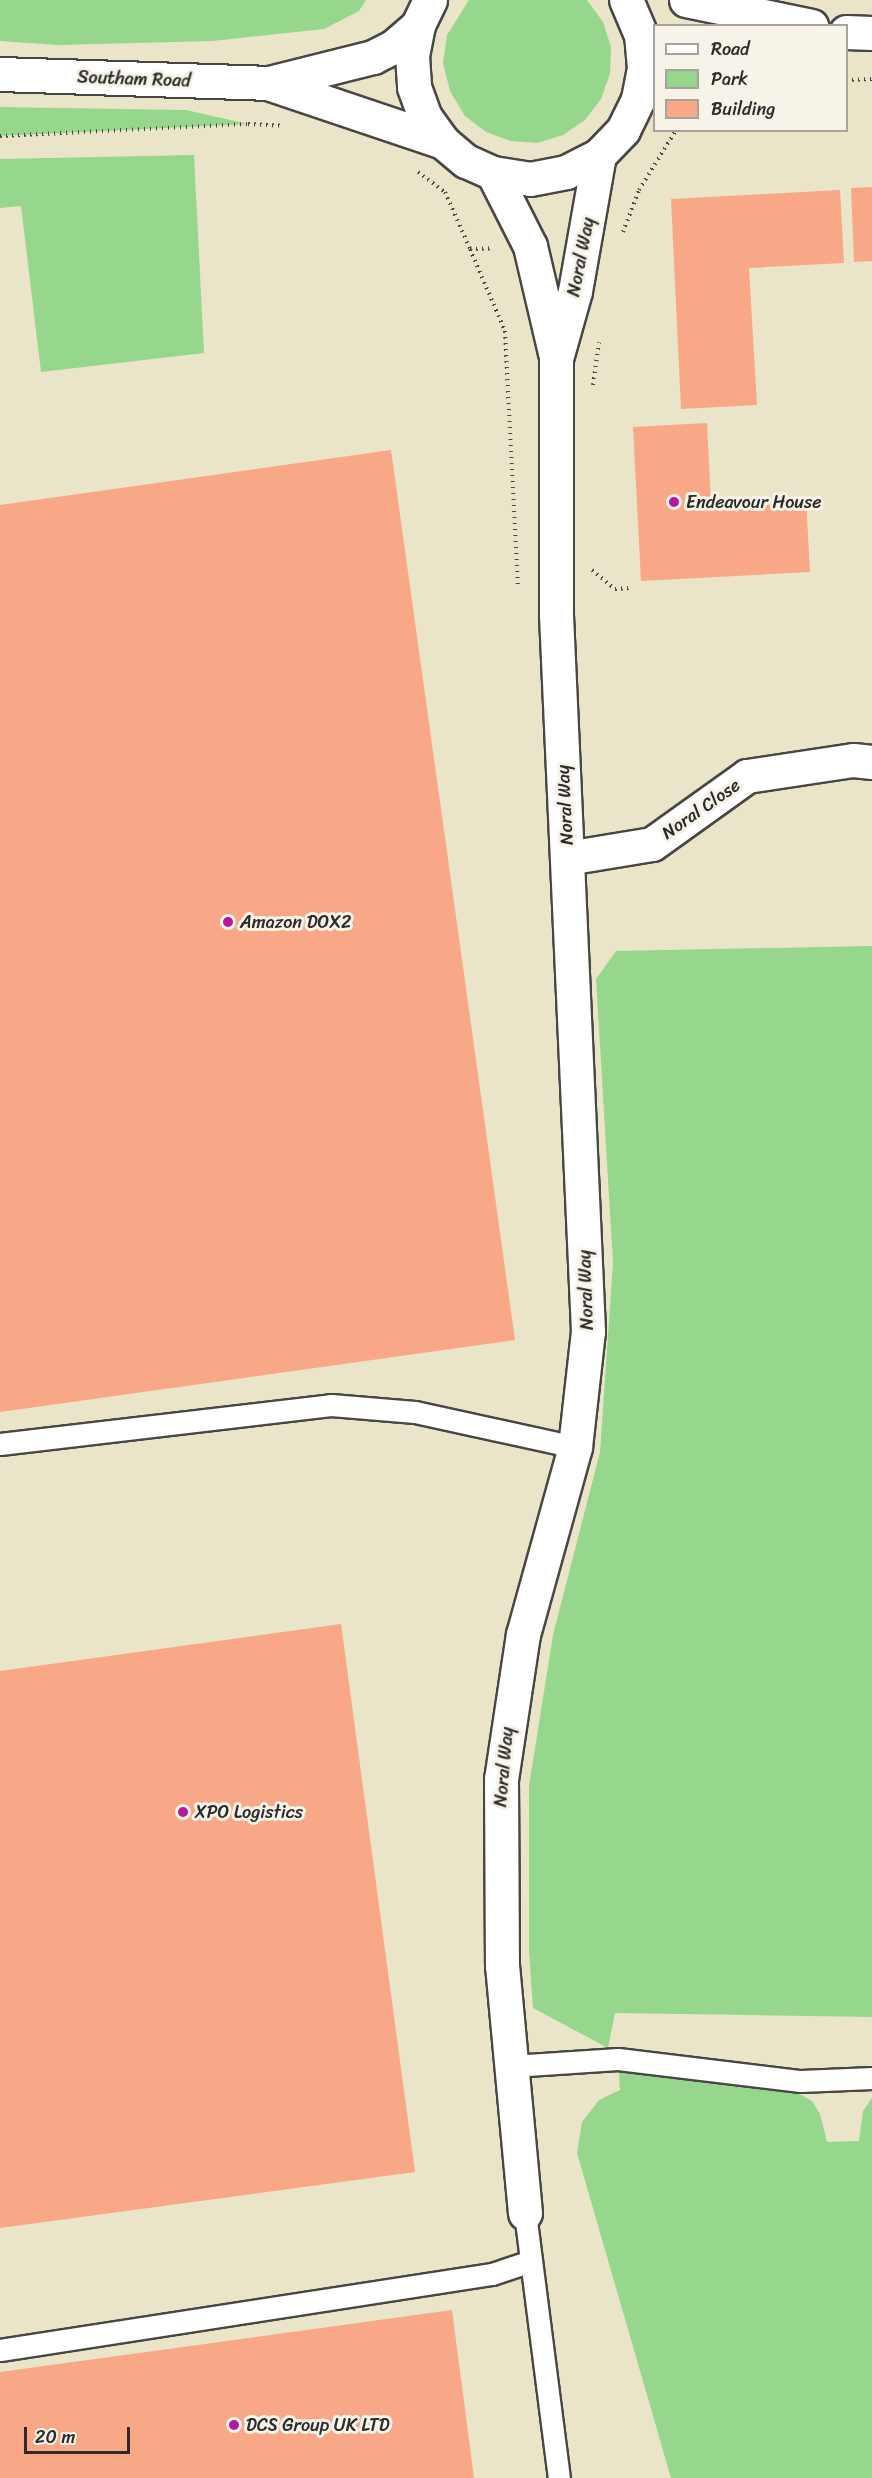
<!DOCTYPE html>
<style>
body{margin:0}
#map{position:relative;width:872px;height:2478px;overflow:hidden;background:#eae5c8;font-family:Sriracha,sans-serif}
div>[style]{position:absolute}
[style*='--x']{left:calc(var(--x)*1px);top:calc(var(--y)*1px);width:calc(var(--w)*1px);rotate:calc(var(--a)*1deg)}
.green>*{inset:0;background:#96d68d}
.building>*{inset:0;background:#f8a787}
.path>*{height:4px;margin-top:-2px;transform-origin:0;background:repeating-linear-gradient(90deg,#484743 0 1.5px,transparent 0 6px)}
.roads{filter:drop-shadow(2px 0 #484743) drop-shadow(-2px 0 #484743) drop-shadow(0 2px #484743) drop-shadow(0 -2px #484743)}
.lane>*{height:21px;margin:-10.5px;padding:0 10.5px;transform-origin:10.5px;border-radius:10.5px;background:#fff}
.street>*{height:33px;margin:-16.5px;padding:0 16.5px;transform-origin:16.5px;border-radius:16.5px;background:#fff}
.highway>*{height:33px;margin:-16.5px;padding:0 16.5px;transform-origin:16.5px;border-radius:16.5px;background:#fff}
.dots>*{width:16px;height:16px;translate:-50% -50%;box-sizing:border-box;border:3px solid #f7f3e8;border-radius:50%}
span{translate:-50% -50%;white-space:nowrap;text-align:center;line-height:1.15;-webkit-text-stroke:6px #f7f3e8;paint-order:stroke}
.street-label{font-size:18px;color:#2b2b2b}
.poi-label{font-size:18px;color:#2b2b2b}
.left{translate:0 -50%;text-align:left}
.legend{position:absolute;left:653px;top:24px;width:195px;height:108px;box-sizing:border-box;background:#f7f3e8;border:2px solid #a5a39c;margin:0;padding:8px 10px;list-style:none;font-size:18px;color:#2b2b2b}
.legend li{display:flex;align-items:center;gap:12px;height:30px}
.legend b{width:30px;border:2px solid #a5a39c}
.scale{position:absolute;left:24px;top:2427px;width:106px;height:27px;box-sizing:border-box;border:3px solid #2b2b2b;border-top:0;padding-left:8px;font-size:18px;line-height:21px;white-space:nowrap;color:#2b2b2b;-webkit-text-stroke:4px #f7f3e8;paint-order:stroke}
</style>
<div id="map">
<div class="green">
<i style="clip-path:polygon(0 0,366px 0,359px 11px,324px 29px,212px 41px,58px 45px,0 41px)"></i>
<i style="clip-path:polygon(469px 0,587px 0,603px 22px,611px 47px,610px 74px,601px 99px,585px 120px,563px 135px,537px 143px,511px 141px,486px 132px,465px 116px,450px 91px,443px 63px,447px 35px)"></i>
<i style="clip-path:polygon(0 107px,186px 110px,248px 124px,0 136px)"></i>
<i style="clip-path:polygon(194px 155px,204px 353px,41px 372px,21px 206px,0 208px,0 159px)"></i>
<i style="clip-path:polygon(872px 946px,872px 2017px,615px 2013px,608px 2048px,533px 2008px,529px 1952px,529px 1786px,553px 1635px,600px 1452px,613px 1263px,596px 979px,616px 951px)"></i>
<i style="clip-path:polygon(619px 2071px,799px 2094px,812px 2101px,820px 2114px,827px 2142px,859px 2141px,863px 2111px,872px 2098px,872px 2478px,671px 2478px,577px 2153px,582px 2122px,599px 2100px,620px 2090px)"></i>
</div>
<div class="building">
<i style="clip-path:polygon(872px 187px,872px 261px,854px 262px,851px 188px)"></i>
<i style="clip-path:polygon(840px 190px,844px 263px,749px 268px,757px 405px,681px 409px,671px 199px)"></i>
<i style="clip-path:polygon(707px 423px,711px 504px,806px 499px,810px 572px,641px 581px,633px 427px)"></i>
<i style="clip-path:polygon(391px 450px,515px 1340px,0 1412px,0 505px)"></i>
<i style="clip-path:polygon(341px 1624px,415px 2172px,0 2228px,0 1671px)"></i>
<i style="clip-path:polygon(452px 2310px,474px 2478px,0 2478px,0 2372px)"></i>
</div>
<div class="path">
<i style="--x:846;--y:80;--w:26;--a:-2"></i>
<i style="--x:0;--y:136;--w:248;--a:-2.8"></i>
<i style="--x:248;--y:124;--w:33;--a:3"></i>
<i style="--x:418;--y:172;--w:34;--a:37"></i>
<i style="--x:445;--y:192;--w:62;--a:66.3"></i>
<i style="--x:470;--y:249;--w:23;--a:-2"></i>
<i style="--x:623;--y:232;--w:45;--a:-69.1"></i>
<i style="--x:639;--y:190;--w:70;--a:-58.3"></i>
<i style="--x:470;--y:249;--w:89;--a:66.9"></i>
<i style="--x:505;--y:331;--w:258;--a:87.1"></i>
<i style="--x:593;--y:385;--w:43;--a:-82.1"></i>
<i style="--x:592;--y:570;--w:30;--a:40"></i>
<i style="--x:615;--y:589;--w:14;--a:-4"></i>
</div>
<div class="roads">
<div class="lane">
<i style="--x:0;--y:1444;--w:333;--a:-6.7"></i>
<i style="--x:331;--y:1405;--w:84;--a:4.8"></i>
<i style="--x:415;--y:1412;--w:164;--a:12.3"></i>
<i style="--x:512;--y:2066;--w:106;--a:-3.8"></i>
<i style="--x:618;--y:2059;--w:184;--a:6.9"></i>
<i style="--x:801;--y:2081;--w:71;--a:-2.4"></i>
<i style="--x:525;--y:2213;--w:267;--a:82.7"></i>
<i style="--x:0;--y:2350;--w:498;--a:-8.8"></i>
<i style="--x:492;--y:2274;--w:41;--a:-18.4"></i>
</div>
<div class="street">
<i style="--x:493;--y:173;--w:82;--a:63.1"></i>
<i style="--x:530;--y:246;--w:114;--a:76.8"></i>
<i style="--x:556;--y:357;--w:258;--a:90"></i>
<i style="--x:556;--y:615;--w:717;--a:87.44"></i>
<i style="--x:588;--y:1331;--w:117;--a:96.4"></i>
<i style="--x:575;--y:1447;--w:194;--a:105.5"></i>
<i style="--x:523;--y:1634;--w:147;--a:98.6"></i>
<i style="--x:501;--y:1779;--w:186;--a:89.7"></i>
<i style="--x:502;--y:1965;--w:249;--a:84.7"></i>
<i style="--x:557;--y:355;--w:66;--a:-74.3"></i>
<i style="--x:575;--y:291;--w:138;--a:-80"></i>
<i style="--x:567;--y:858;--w:86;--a:-9.4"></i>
<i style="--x:652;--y:844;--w:117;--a:-35.6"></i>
<i style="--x:747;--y:776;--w:107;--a:-8.6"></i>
<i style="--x:853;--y:760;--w:19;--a:6"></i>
</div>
<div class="highway">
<i style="--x:430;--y:0;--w:28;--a:116"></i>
<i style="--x:418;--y:25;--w:32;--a:101"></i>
<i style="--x:412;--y:56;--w:31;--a:86"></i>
<i style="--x:414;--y:87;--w:32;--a:70"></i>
<i style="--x:425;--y:117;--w:31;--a:54"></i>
<i style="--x:443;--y:142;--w:30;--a:40"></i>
<i style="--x:466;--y:161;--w:30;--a:24"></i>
<i style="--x:493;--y:173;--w:37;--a:9"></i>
<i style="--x:530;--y:179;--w:37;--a:-11"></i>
<i style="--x:566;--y:172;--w:37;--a:-27"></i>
<i style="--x:599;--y:155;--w:35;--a:-46"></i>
<i style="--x:623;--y:130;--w:34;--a:-64"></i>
<i style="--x:638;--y:99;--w:32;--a:-79"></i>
<i style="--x:644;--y:68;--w:33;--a:-95"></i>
<i style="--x:641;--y:35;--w:38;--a:-113"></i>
<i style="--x:686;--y:0;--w:128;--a:11.7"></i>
<i style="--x:846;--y:32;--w:26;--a:2"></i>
<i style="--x:0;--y:74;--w:268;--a:1.9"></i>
<i style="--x:268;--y:83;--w:185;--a:18.6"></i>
<i style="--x:269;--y:83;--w:107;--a:-14"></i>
<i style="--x:373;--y:57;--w:22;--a:-27"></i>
<i style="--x:393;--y:47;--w:33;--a:-41"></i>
</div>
</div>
<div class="dots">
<i style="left:674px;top:502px;background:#b5179e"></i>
<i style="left:228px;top:922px;background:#b5179e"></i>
<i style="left:183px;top:1812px;background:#b5179e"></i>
<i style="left:234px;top:2425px;background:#b5179e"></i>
</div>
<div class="street-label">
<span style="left:134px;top:79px;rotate:2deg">Southam Road</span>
<span style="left:581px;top:257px;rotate:-79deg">Noral Way</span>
<span style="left:565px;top:805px;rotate:-93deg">Noral Way</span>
<span style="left:701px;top:809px;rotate:-35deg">Noral Close</span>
<span style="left:586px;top:1290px;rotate:-92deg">Noral Way</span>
<span style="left:504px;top:1767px;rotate:-85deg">Noral Way</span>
</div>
<div class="poi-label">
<span class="left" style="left:686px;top:502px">Endeavour House</span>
<span class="left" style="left:240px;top:922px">Amazon DOX2</span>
<span class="left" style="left:195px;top:1812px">XPO Logistics</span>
<span class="left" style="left:246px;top:2425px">DCS Group UK LTD</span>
</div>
<ul class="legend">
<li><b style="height:8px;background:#fff"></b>Road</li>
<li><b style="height:16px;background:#96d68d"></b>Park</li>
<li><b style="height:16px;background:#f8a787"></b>Building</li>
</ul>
<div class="scale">20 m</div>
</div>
